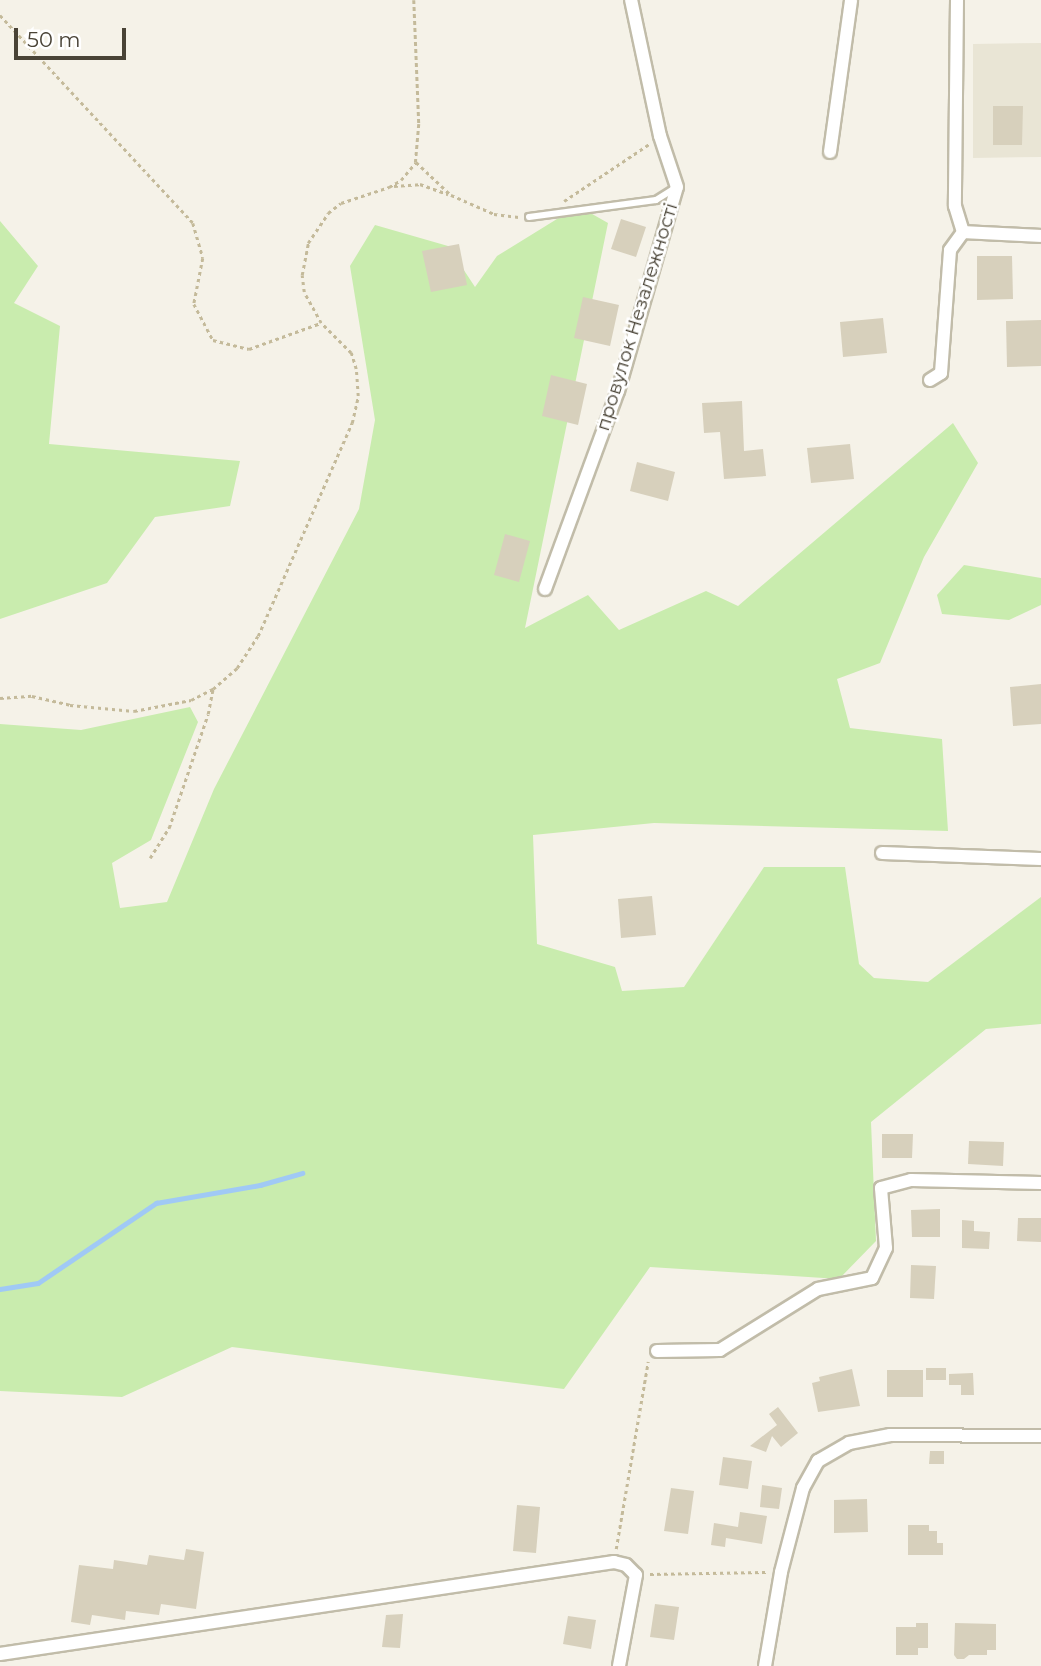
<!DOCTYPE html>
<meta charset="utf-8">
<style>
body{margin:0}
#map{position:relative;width:1041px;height:1666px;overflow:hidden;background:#f5f2e8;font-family:Montserrat,sans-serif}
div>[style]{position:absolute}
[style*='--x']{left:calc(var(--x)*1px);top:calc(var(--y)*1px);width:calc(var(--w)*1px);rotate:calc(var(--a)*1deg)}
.residential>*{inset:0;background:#e9e5d5}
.green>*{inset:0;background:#c9ecae}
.stream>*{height:4.5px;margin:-2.25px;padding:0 2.25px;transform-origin:2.25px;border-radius:2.25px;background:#a0c9f5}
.building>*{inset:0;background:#d7d0bc}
.path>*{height:2.5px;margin-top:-1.25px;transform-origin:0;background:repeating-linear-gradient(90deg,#c4ba9a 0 3.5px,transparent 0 7px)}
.roads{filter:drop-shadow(2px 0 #c1bca9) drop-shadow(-2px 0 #c1bca9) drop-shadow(0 2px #c1bca9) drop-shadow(0 -2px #c1bca9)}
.service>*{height:6px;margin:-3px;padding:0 3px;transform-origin:3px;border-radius:3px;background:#fff}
.minor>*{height:12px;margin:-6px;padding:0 6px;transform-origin:6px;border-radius:6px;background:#fff}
span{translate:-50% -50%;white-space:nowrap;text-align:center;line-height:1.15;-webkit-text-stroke:5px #fff;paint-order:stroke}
.street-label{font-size:19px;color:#494336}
.scale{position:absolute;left:14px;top:28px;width:112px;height:32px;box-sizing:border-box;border:4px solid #494336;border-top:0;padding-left:9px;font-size:21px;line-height:24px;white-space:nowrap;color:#494336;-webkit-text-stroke:5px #fff;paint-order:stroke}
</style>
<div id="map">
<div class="residential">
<i style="clip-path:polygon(1041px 43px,1041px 157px,973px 158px,973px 44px)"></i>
</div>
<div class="green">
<i style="clip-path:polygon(578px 206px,608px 223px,525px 628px,588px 595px,619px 630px,706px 591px,738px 606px,953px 423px,978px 463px,924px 557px,880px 663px,837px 679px,850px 728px,942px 739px,948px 831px,654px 823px,533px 835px,537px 944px,615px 967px,622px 991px,684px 987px,764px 867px,845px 867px,859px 964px,874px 978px,928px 982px,1041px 897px,1041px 1024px,986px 1029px,871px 1122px,876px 1241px,839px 1279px,650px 1267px,564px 1389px,232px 1347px,122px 1397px,0 1391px,0 724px,81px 730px,190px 707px,198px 722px,151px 840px,112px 863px,120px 908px,167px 902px,214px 789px,359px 509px,375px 420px,350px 266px,375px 225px,448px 246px,475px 287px,497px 256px)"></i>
<i style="clip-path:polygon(0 221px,38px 266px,14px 303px,60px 326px,49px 444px,240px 461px,230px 506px,155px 517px,107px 583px,0 619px)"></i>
<i style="clip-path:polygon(964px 565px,1041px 578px,1041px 605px,1009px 620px,942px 614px,937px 595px)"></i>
</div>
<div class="stream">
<i style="--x:0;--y:1289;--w:38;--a:-9"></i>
<i style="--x:38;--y:1283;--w:143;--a:-34.1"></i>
<i style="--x:156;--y:1203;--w:106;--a:-9.8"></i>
<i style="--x:260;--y:1185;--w:44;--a:-15.9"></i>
</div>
<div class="building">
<i style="clip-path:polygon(993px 106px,1023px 106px,1022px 145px,993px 145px)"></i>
<i style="clip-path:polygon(621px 219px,646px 227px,636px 257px,611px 249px)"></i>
<i style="clip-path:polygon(459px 244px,467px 285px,431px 292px,422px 251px)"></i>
<i style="clip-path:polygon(977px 256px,1012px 256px,1013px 299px,977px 300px)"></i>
<i style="clip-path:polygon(583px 297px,619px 305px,610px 346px,574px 338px)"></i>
<i style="clip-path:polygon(883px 318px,887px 353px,843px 357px,840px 322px)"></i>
<i style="clip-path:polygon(1041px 320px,1041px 366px,1007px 367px,1006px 321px)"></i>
<i style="clip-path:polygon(551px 375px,587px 384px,578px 425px,542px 416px)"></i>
<i style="clip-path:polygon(742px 401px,744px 451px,763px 449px,766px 476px,724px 479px,720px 432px,704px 433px,702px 403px)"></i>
<i style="clip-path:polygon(850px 444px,854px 479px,811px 483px,807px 448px)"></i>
<i style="clip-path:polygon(637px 462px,675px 472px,668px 501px,630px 491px)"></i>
<i style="clip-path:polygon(505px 534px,530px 541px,519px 582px,494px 575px)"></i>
<i style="clip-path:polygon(1041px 684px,1041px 724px,1013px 726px,1010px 687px)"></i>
<i style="clip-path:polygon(652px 896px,656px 935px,621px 938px,618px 899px)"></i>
<i style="clip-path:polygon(882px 1134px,913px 1134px,912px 1158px,882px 1158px)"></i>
<i style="clip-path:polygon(969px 1141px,1004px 1142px,1003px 1166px,968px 1164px)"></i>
<i style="clip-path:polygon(940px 1209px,940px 1237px,912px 1237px,911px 1210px)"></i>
<i style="clip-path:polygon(1018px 1218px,1041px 1218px,1041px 1242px,1017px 1241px)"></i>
<i style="clip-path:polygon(962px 1220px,974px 1221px,974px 1231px,990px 1232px,989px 1249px,962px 1248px)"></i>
<i style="clip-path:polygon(911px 1265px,936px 1266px,934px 1299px,910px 1298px)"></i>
<i style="clip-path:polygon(926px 1368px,946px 1368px,946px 1380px,926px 1380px)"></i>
<i style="clip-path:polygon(852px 1369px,860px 1406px,818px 1412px,812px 1383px,820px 1381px,819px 1377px)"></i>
<i style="clip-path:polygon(887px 1370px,923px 1370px,923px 1397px,887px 1397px)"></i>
<i style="clip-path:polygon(973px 1373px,974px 1395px,961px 1395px,961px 1385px,949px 1385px,949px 1374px)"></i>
<i style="clip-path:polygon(778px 1407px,798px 1433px,781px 1447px,772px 1436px,766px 1452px,750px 1446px,777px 1425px,769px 1414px)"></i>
<i style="clip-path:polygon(930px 1451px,944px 1451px,944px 1464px,929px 1464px)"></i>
<i style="clip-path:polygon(723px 1457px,752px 1461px,748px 1489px,719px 1485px)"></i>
<i style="clip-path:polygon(762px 1485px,782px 1488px,779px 1509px,760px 1507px)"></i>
<i style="clip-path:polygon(671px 1488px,694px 1491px,688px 1534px,664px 1531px)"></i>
<i style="clip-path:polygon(867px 1499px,868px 1532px,834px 1533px,834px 1500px)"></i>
<i style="clip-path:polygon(517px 1505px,540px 1507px,536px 1553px,513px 1551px)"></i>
<i style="clip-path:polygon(740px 1512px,767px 1516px,762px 1544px,726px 1538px,725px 1547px,711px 1545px,714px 1523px,738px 1527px)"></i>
<i style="clip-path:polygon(908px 1525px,929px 1525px,929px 1531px,937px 1531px,937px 1543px,943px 1543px,943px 1555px,908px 1555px)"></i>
<i style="clip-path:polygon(186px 1549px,204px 1552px,196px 1609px,161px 1604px,159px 1615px,126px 1611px,125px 1620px,92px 1615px,90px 1625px,71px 1622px,79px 1565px,113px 1569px,114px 1560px,147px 1565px,149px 1555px,184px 1560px)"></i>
<i style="clip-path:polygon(655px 1604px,679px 1607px,674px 1640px,650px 1637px)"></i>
<i style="clip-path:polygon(403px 1614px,400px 1648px,382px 1647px,386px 1615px)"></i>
<i style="clip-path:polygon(568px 1616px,596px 1620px,591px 1649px,563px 1644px)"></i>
<i style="clip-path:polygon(916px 1623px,928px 1623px,928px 1648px,918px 1648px,918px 1655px,896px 1655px,896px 1627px,916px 1627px)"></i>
<i style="clip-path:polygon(955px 1623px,996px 1624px,996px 1650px,987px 1650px,987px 1655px,969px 1655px,964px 1659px,957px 1659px,954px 1655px)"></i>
</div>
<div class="path">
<i style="--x:414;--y:0;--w:124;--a:87.7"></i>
<i style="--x:419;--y:124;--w:38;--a:95"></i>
<i style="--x:416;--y:162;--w:48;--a:43.3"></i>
<i style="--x:451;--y:195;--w:47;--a:23.8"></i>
<i style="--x:494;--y:214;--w:25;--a:7"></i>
<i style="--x:0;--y:15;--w:284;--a:47.1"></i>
<i style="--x:193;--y:223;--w:36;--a:74"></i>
<i style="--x:203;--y:258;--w:47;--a:101.1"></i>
<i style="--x:194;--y:304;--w:41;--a:62.2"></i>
<i style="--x:213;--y:340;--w:37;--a:14"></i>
<i style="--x:249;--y:349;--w:77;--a:-19.9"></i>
<i style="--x:394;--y:186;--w:26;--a:-4"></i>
<i style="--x:420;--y:184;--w:30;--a:20"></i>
<i style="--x:564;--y:201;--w:102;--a:-33.8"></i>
<i style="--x:0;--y:698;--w:32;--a:-4"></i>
<i style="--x:32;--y:696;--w:39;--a:13"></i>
<i style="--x:70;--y:705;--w:64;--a:5.4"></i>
<i style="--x:134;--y:711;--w:58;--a:-10.9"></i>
<i style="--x:191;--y:700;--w:25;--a:-27"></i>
<i style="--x:213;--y:689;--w:32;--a:-41"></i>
<i style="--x:237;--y:668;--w:38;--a:-57"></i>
<i style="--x:258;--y:636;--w:233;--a:-66.2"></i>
<i style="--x:352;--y:423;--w:28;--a:-77"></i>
<i style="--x:358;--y:396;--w:27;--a:-94"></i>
<i style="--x:356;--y:369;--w:17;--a:-107"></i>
<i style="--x:351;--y:353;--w:42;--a:-135"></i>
<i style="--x:321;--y:323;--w:35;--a:-119"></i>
<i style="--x:304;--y:292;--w:17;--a:-97"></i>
<i style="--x:302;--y:275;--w:33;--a:-79"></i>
<i style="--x:308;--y:243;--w:36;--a:-56"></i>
<i style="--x:328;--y:213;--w:16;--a:-38"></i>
<i style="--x:341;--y:203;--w:51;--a:-18.4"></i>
<i style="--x:389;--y:187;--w:14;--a:-30"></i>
<i style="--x:401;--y:180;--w:23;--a:-50"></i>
<i style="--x:150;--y:858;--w:36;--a:-58"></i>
<i style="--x:169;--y:828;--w:120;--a:-71.1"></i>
<i style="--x:208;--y:714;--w:25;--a:-79"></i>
<i style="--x:616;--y:1549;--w:190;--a:-80.3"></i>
<i style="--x:650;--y:1574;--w:119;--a:-1"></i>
</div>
<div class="roads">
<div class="service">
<i style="--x:529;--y:217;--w:128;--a:-7.6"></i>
<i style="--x:656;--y:200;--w:22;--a:-32"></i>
</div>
<div class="minor">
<i style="--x:957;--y:0;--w:206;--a:90.6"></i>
<i style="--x:955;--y:206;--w:27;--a:73"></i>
<i style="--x:830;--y:152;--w:153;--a:-82.1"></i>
<i style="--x:963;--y:232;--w:78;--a:2.9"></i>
<i style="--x:930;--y:380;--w:13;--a:-32"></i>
<i style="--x:941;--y:373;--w:123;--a:-85.8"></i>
<i style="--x:950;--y:250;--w:22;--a:-54"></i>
<i style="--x:545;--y:589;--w:211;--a:-69.8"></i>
<i style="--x:618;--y:391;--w:212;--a:-73.9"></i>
<i style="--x:677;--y:187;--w:54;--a:-108.4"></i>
<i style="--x:660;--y:136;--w:139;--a:-102"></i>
<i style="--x:882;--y:853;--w:159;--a:2.2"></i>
<i style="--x:657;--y:1351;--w:63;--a:-0.9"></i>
<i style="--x:720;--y:1350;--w:115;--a:-31.9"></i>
<i style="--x:818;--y:1289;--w:55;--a:-11.5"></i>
<i style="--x:872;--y:1278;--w:33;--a:-65"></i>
<i style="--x:886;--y:1248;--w:60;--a:-94.8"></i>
<i style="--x:881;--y:1188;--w:31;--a:-15"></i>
<i style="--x:911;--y:1180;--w:130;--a:1.3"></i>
<i style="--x:0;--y:1654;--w:621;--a:-8.52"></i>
<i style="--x:614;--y:1562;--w:12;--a:14"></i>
<i style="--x:626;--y:1565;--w:14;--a:45"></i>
<i style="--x:636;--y:1575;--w:93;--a:100.6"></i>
<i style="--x:765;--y:1666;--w:95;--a:-80.3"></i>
<i style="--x:781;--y:1572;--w:87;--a:-75.3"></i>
<i style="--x:803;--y:1488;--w:31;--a:-61"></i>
<i style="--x:818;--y:1461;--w:36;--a:-30"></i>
<i style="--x:849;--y:1443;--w:42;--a:-11"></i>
<i style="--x:890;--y:1435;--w:151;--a:0.4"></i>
</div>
</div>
<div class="street-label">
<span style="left:637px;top:317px;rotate:-73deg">провулок Незалежності</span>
</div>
<div class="scale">50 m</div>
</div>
